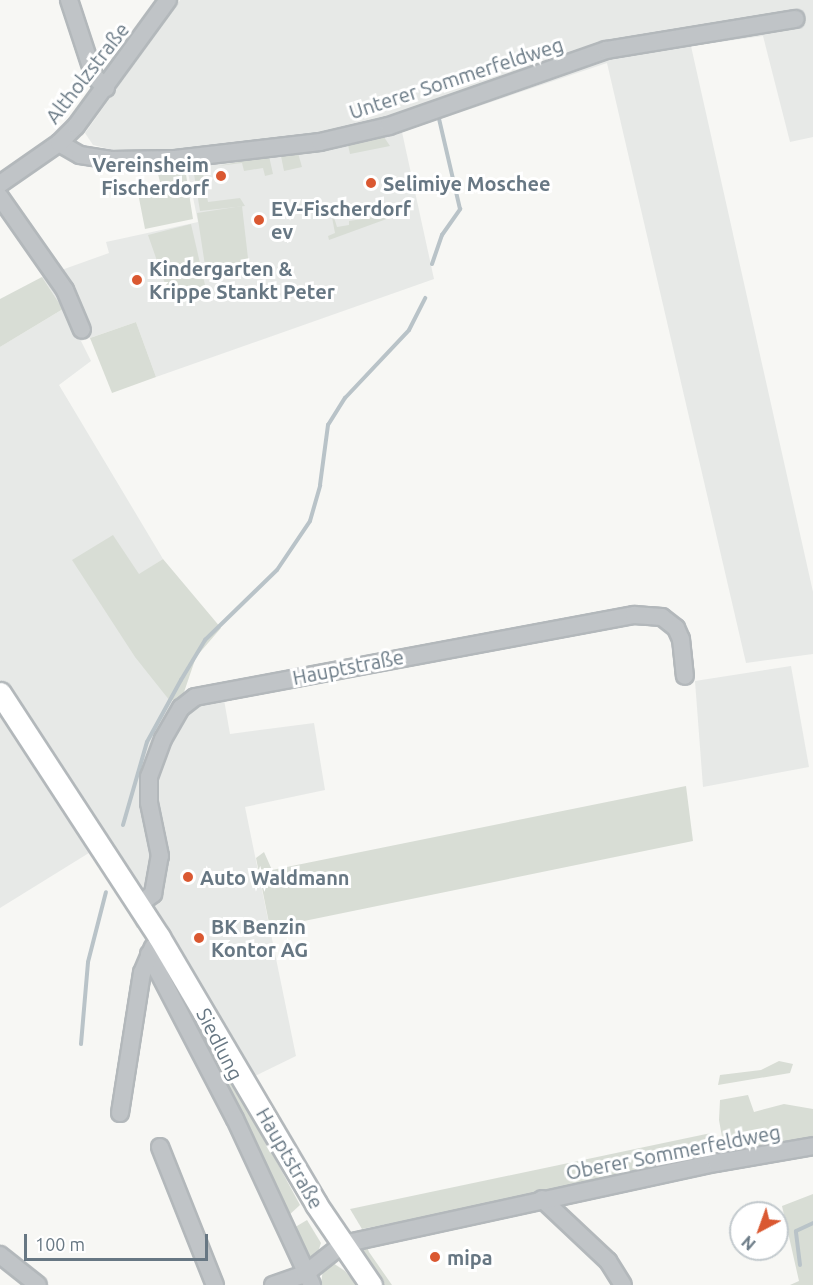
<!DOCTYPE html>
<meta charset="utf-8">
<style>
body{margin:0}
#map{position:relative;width:813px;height:1285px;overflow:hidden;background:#f7f7f4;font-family:Ubuntu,sans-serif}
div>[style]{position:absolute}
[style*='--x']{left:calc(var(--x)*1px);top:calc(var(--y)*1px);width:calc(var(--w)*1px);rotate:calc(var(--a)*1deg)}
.built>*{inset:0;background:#e7e9e7}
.green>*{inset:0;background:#d8ddd5}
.stream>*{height:4px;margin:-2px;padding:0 2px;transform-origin:2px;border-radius:2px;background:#b9c3c8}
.roads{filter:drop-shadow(2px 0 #b3b8bb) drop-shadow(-2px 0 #b3b8bb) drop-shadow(0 2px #b3b8bb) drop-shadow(0 -2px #b3b8bb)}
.minor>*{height:16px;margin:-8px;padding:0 8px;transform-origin:8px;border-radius:8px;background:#c0c4c7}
.major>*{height:21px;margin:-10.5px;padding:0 10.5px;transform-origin:10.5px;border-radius:10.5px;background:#fff}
.dots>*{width:16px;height:16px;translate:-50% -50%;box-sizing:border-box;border:3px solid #fff;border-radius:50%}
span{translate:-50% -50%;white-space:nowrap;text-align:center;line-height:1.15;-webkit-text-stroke:6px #fff;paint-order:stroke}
.street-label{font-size:20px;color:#677783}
.poi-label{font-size:20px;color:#677783;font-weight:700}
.right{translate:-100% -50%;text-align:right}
.left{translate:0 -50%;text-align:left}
.north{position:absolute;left:729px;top:1201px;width:60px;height:60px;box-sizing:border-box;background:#fff;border:2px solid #c2c9cd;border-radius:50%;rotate:221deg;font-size:16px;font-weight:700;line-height:24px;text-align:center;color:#677783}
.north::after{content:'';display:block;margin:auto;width:21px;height:27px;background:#da5831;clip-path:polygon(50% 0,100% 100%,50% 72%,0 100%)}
.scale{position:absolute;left:24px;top:1234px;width:184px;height:27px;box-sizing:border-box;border:3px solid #677783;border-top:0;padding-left:8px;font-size:18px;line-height:21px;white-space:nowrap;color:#677783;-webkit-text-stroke:4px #fff;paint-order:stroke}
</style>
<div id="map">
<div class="built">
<i style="clip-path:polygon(180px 0,813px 0,813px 137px,790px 142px,763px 36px,691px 46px,813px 592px,813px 654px,746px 663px,607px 63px,402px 132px,434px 279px,156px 377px,136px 322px,81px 341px,91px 361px,59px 385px,163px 559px,139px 575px,170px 701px,222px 688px,230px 734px,314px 723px,325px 790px,245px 807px,296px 1056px,255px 1076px,105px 843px,0 908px,0 347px,63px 309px,42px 277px,109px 253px,106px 242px,198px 222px,183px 148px,125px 153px,93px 145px,85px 133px)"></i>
<i style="clip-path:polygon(791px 666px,809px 767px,703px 787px,695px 681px)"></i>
</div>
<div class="green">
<i style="clip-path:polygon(384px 137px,390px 146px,350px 154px,348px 145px)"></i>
<i style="clip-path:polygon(298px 153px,302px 167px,284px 171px,281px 156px)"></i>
<i style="clip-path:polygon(269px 156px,273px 174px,265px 176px,263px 168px,244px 171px,242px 163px,218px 166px)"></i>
<i style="clip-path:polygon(202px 167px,208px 202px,240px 198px,245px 206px,200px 211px,193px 168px)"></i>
<i style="clip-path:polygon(185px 168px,193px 219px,145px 229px,137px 188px,172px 181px,160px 182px,157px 170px)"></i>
<i style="clip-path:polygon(329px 202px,337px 227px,349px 225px,349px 221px,403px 213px,329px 240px,328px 236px,335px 233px)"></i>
<i style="clip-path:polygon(242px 206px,249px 267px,206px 272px,197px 213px)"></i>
<i style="clip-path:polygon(191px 224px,205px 285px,170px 298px,148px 235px)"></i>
<i style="clip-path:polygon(42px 277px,63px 309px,0 347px,0 299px)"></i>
<i style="clip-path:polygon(136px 322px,156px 377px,112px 393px,90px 338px)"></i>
<i style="clip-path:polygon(113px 535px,139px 574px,163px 559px,221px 628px,196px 657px,182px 698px,170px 701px,135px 657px,72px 560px)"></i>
<i style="clip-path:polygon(686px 786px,693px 841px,270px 928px,256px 858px,264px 852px,272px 870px)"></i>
<i style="clip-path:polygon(104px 870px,141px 926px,140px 928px,137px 928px)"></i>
<i style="clip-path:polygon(197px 1026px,225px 1066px,300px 1205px,288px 1216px)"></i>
<i style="clip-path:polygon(779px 1061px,793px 1064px,790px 1073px,718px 1085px,720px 1075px,761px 1070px)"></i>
<i style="clip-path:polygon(748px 1095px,754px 1112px,784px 1104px,813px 1109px,813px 1143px,725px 1154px,719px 1120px,720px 1100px)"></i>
<i style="clip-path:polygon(711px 1133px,712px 1151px,705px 1161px,362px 1229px,350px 1209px)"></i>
<i style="clip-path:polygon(813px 1194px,813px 1285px,790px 1285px,799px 1281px,782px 1206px)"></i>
<i style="clip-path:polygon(307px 1220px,321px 1243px,317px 1255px,310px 1257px,304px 1253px,292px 1229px)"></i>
<i style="clip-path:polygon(366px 1244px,369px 1252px,392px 1285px,380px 1285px,362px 1258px,360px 1250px)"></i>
<i style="clip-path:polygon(333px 1263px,345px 1271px,357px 1285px,321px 1285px,323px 1268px)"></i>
</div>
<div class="stream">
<i style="--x:432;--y:264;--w:31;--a:-71"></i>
<i style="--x:442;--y:235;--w:32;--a:-55"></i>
<i style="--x:460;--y:209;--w:92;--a:-103.1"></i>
<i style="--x:123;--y:825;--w:86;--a:-73.9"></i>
<i style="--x:147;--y:742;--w:71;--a:-61.3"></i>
<i style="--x:181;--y:680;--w:47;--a:-59"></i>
<i style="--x:205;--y:640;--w:100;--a:-44.2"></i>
<i style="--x:277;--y:570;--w:59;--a:-56"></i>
<i style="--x:310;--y:521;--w:37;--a:-74"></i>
<i style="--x:320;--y:485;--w:61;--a:-82.4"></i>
<i style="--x:328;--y:425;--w:32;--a:-58"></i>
<i style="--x:345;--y:398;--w:93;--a:-46.7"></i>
<i style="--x:409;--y:330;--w:36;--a:-63"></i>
<i style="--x:81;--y:1044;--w:82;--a:-85.1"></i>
<i style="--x:88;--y:962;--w:72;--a:-75.6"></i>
<i style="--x:800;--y:1265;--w:34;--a:-97"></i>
<i style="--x:796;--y:1231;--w:19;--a:-25"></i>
</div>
<div class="roads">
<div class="minor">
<i style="--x:69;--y:0;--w:80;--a:71.8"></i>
<i style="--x:94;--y:76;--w:17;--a:45"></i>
<i style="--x:59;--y:143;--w:24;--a:30"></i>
<i style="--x:80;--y:155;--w:30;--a:9"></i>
<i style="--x:110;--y:160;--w:65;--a:-0.9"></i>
<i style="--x:175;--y:159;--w:146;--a:-6.7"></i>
<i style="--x:320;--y:142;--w:71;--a:-13.1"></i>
<i style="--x:389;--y:126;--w:230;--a:-19.3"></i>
<i style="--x:606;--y:50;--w:192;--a:-9.3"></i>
<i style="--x:0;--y:184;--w:72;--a:-34.8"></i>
<i style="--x:59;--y:143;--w:24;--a:-45"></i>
<i style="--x:76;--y:126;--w:156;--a:-53.9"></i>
<i style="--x:0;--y:197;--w:113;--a:55"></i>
<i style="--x:65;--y:290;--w:43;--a:67"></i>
<i style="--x:138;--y:905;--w:19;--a:-36"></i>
<i style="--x:153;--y:894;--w:39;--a:-80"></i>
<i style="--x:160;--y:856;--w:54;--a:-101.7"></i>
<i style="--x:149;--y:803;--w:26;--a:-90"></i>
<i style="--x:149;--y:777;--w:40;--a:-69.8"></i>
<i style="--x:163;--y:739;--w:36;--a:-60"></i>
<i style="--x:181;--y:708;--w:18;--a:-38"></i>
<i style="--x:195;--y:697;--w:447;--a:-10.6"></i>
<i style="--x:634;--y:615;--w:28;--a:4"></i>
<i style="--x:662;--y:617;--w:18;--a:38"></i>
<i style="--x:676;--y:628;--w:12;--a:66"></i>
<i style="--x:681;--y:639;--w:37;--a:84"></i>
<i style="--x:149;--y:954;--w:186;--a:62.5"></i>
<i style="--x:235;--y:1119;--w:183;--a:65.1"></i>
<i style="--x:120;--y:1113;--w:142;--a:-81.1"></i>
<i style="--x:142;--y:973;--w:28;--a:-67"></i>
<i style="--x:160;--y:1147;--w:149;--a:68.3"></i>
<i style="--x:542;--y:1199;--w:91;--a:43.2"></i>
<i style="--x:608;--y:1261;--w:28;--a:58"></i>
<i style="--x:0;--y:1255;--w:48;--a:38.3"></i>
<i style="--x:273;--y:1285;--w:34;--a:-19"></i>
<i style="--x:305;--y:1274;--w:48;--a:-38.3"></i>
<i style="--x:343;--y:1244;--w:382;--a:-12.3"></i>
<i style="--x:716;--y:1163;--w:98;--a:-9.9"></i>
</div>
<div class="major">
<i style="--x:0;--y:693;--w:291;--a:56.9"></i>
<i style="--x:159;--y:937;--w:310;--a:59.5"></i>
<i style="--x:316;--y:1204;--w:98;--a:55.8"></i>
</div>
</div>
<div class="dots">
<i style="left:221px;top:176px;background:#da5831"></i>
<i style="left:371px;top:183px;background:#da5831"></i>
<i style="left:259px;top:220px;background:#da5831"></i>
<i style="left:137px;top:280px;background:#da5831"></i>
<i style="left:188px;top:877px;background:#da5831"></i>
<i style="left:199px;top:938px;background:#da5831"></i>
<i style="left:435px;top:1257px;background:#da5831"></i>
</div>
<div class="street-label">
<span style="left:87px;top:73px;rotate:-52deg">Altholzstraße</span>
<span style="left:456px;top:78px;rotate:-18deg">Unterer Sommerfeldweg</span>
<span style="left:348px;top:667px;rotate:-11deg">Hauptstraße</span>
<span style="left:220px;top:1044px;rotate:63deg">Siedlung</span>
<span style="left:673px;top:1152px;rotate:-11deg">Oberer Sommerfeldweg</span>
<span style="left:290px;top:1158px;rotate:60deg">Hauptstraße</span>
</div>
<div class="poi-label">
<span class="right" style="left:209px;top:176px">Vereinsheim<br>Fischerdorf</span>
<span class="left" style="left:383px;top:183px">Selimiye Moschee</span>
<span class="left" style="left:271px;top:220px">EV-Fischerdorf<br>ev</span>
<span class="left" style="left:149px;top:280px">Kindergarten &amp;<br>Krippe Stankt Peter</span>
<span class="left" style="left:200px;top:877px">Auto Waldmann</span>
<span class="left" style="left:211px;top:938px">BK Benzin<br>Kontor AG</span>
<span class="left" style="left:447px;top:1257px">mipa</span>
</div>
<div class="north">N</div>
<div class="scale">100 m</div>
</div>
